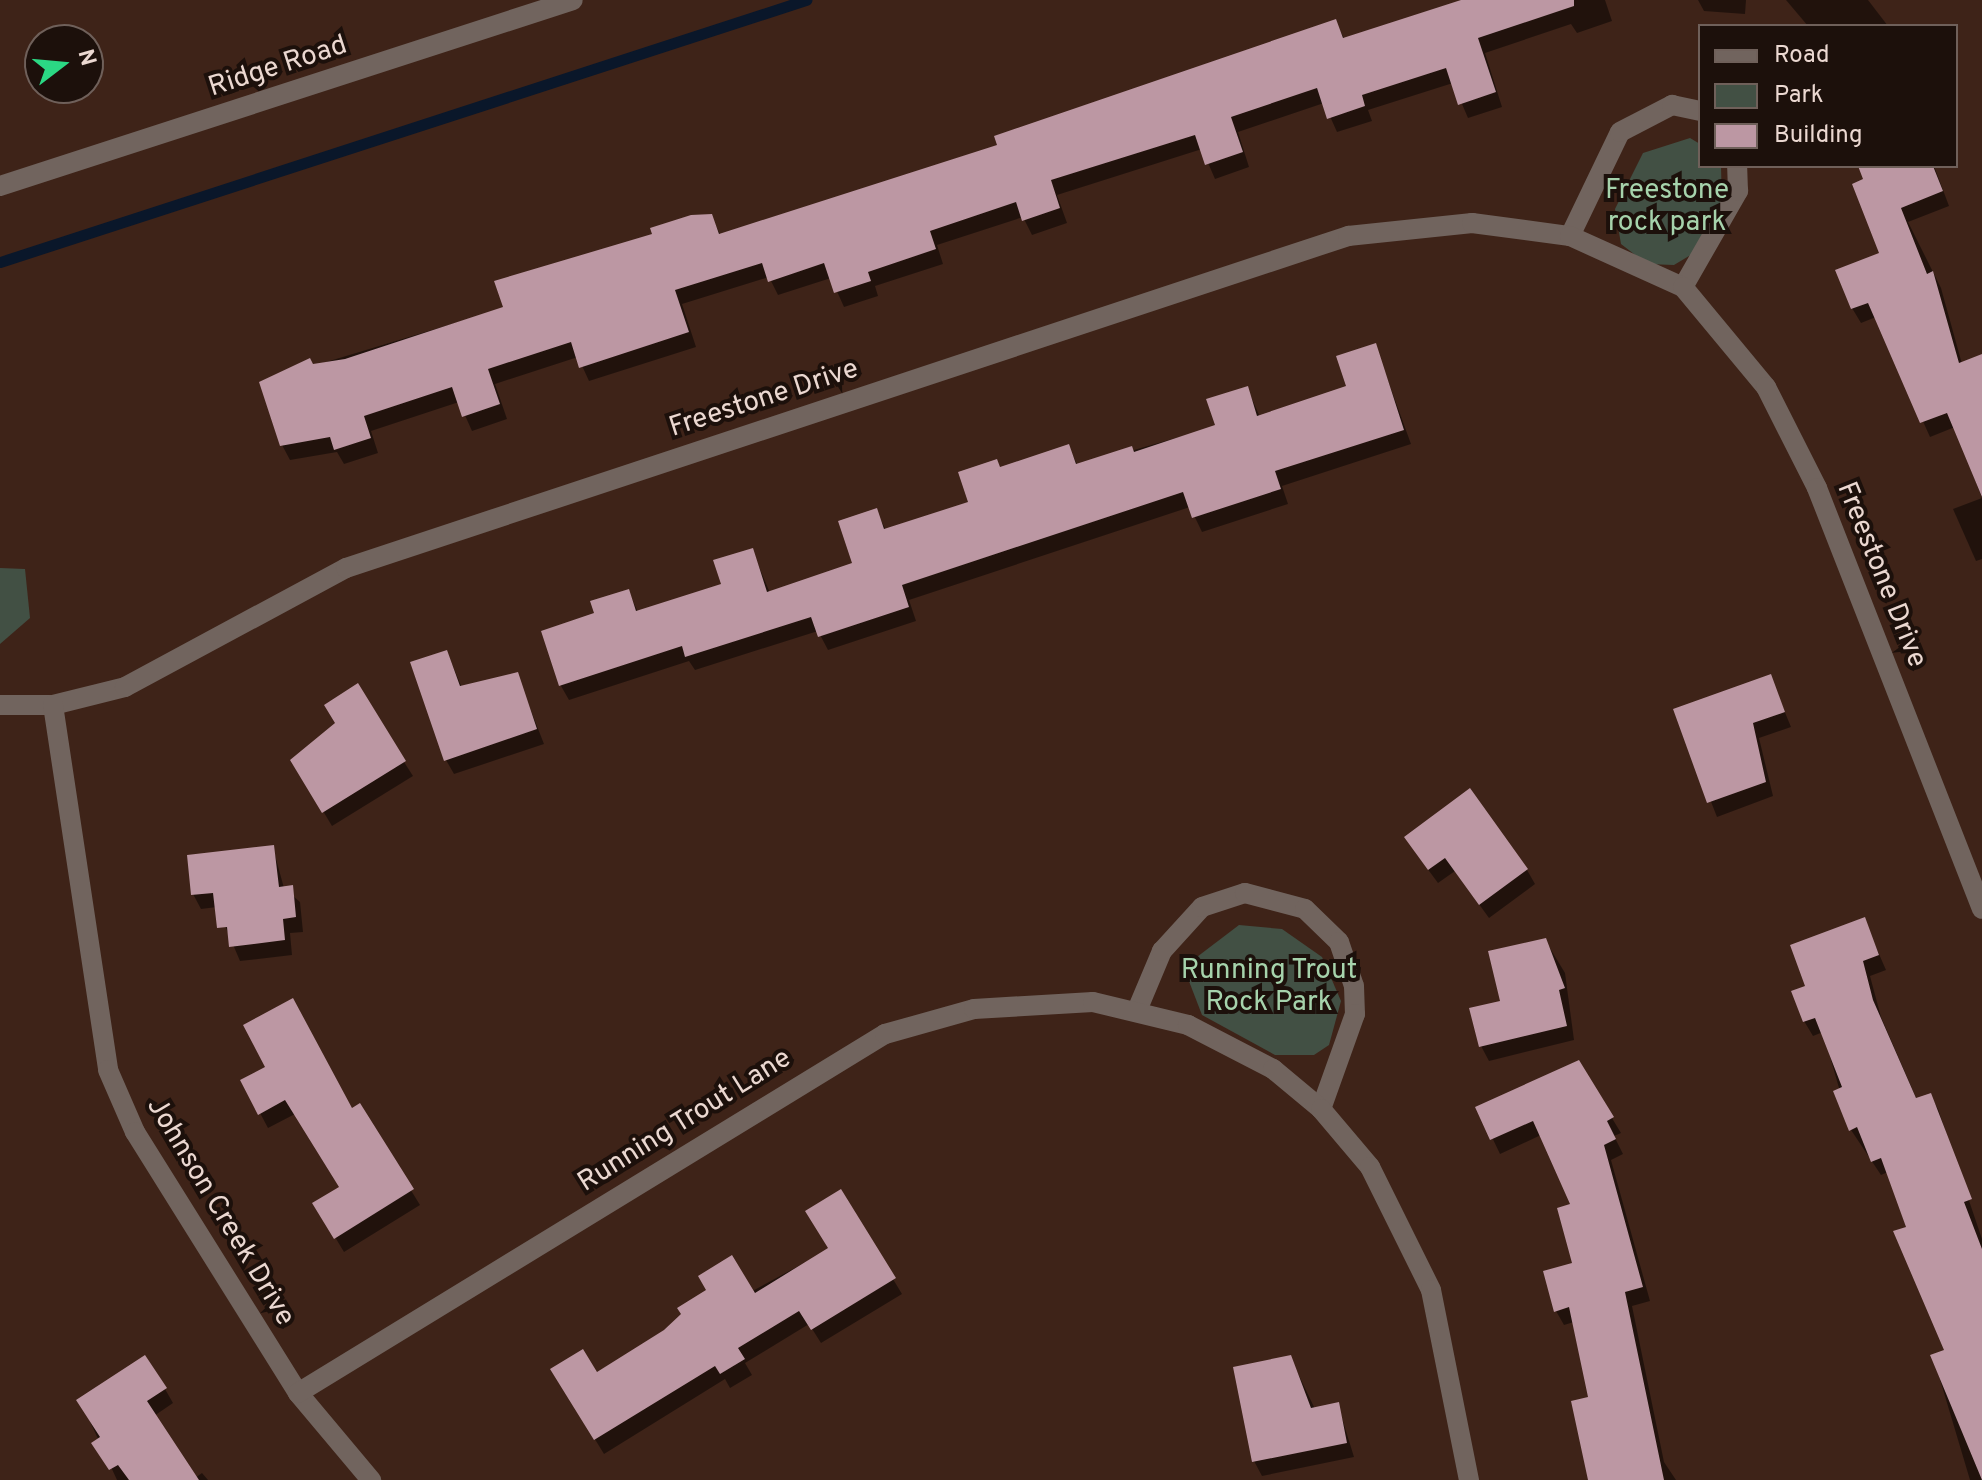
<!DOCTYPE html>
<style>
body{margin:0}
#map{position:relative;width:1982px;height:1480px;overflow:hidden;background:#3e2318;font-family:Overpass,sans-serif}
div>[style]{position:absolute}
[style*='--x']{left:calc(var(--x)*1px);top:calc(var(--y)*1px);width:calc(var(--w)*1px);rotate:calc(var(--a)*1deg)}
.green>*{inset:0;background:#425044}
.shadow>*{inset:0;background:#0007}
.stream>*{height:11px;margin:-5.5px;padding:0 5.5px;transform-origin:5.5px;border-radius:5.5px;background:#0a172a}
.building>*{inset:0;background:#bc97a3}
.minor>*{height:20px;margin:-10px;padding:0 10px;transform-origin:10px;border-radius:10px;background:#71645e}
.tertiary>*{height:20px;margin:-10px;padding:0 10px;transform-origin:10px;border-radius:10px;background:#71645e}
span{translate:-50% -50%;white-space:nowrap;text-align:center;line-height:1.15;-webkit-text-stroke:8px #1c100b;paint-order:stroke}
.street-label{font-size:28px;color:#ebd8d1}
.park-label{font-size:28px;color:#a6d3ac}
.legend{position:absolute;left:1698px;top:24px;width:260px;height:144px;box-sizing:border-box;background:#1c100b;border:2px solid #6f605a;margin:0;padding:10px 14px;list-style:none;font-size:24px;color:#ebd8d1}
.legend li{display:flex;align-items:center;gap:16px;height:40px}
.legend b{width:40px;border:2px solid #6f605a}
.north{position:absolute;left:24px;top:24px;width:80px;height:80px;box-sizing:border-box;background:#1c100b;border:2px solid #6f605a;border-radius:50%;rotate:74deg;font-size:22px;font-weight:700;line-height:32px;text-align:center;color:#ebd8d1}
.north::after{content:'';display:block;margin:auto;width:28px;height:36px;background:#2bd884;clip-path:polygon(50% 0,100% 100%,50% 72%,0 100%)}
</style>
<div id="map">
<div class="green">
<i style="clip-path:polygon(1690px 138px,1700px 144px,1700px 166px,1721px 166px,1722px 205px,1694px 253px,1674px 265px,1647px 264px,1621px 244px,1615px 209px,1643px 153px)"></i>
<i style="clip-path:polygon(0 568px,25px 569px,30px 618px,0 644px)"></i>
<i style="clip-path:polygon(1239px 925px,1282px 929px,1322px 957px,1341px 1001px,1329px 1045px,1314px 1055px,1275px 1055px,1202px 1015px,1187px 976px,1193px 960px)"></i>
</div>
<div class="shadow">
<i style="clip-path:polygon(1467px 0,1605px 0,1612px 21px,1577px 33px,1571px 24px,1485px 53px,1502px 107px,1468px 118px,1453px 83px,1368px 110px,1372px 121px,1337px 132px,1324px 103px,1238px 132px,1249px 167px,1215px 179px,1202px 149px,1057px 195px,1067px 223px,1032px 235px,1023px 217px,937px 245px,943px 264px,875px 286px,878px 296px,844px 307px,831px 278px,778px 295px,769px 277px,682px 304px,696px 347px,589px 381px,578px 357px,495px 384px,507px 419px,472px 431px,459px 402px,371px 431px,378px 453px,344px 464px,337px 452px,290px 460px,282px 445px,313px 366px,505px 308px,711px 216px,721px 236px,999px 146px,1335px 21px,1345px 40px)"></i>
<i style="clip-path:polygon(1698px 0,1746px 0,1745px 14px,1704px 11px)"></i>
<i style="clip-path:polygon(1786px 0,1868px 0,1888px 26px,1808px 26px)"></i>
<i style="clip-path:polygon(1862px 166px,1934px 166px,1949px 206px,1908px 222px,1941px 288px,1962px 364px,1982px 357px,1982px 498px,1955px 427px,1930px 437px,1876px 317px,1861px 323px,1852px 308px,1882px 254px)"></i>
<i style="clip-path:polygon(1375px 345px,1411px 444px,1282px 486px,1288px 504px,1202px 532px,1190px 507px,909px 600px,916px 621px,828px 650px,818px 631px,695px 670px,689px 661px,569px 700px,561px 686px,544px 632px,597px 615px,628px 591px,638px 612px,723px 585px,752px 550px,770px 593px,855px 565px,876px 511px,886px 530px,970px 503px,1001px 469px,1068px 446px,1078px 466px,1218px 426px,1247px 388px,1260px 417px,1348px 387px)"></i>
<i style="clip-path:polygon(1982px 498px,1982px 559px,1976px 561px,1953px 509px)"></i>
<i style="clip-path:polygon(447px 652px,462px 688px,517px 675px,544px 744px,454px 774px,446px 760px)"></i>
<i style="clip-path:polygon(1770px 676px,1791px 727px,1759px 738px,1773px 796px,1717px 817px,1675px 710px)"></i>
<i style="clip-path:polygon(293px 761px,404px 762px,413px 776px,332px 826px)"></i>
<i style="clip-path:polygon(273px 848px,284px 888px,300px 902px,303px 932px,290px 933px,292px 955px,240px 961px,217px 907px,201px 909px,193px 894px)"></i>
<i style="clip-path:polygon(1415px 852px,1527px 870px,1535px 884px,1489px 918px,1455px 871px,1438px 883px)"></i>
<i style="clip-path:polygon(1864px 920px,1886px 970px,1870px 976px,1881px 1017px,1917px 1100px,1930px 1095px,1938px 1109px,1982px 1239px,1982px 1480px,1970px 1480px,1933px 1356px,1947px 1351px,1888px 1172px,1881px 1175px,1851px 1130px,1823px 1032px,1813px 1036px,1804px 1021px,1807px 988px)"></i>
<i style="clip-path:polygon(1545px 940px,1565px 973px,1574px 1040px,1489px 1061px,1481px 1046px)"></i>
<i style="clip-path:polygon(1578px 1062px,1621px 1133px,1614px 1136px,1623px 1154px,1611px 1160px,1650px 1301px,1632px 1306px,1664px 1462px,1676px 1480px,1589px 1480px,1590px 1399px,1574px 1322px,1564px 1325px,1556px 1311px,1575px 1264px,1573px 1205px,1541px 1135px,1500px 1154px,1478px 1108px)"></i>
<i style="clip-path:polygon(243px 1081px,351px 1110px,359px 1106px,420px 1205px,344px 1252px,315px 1204px,341px 1188px,295px 1114px,268px 1128px)"></i>
<i style="clip-path:polygon(840px 1191px,902px 1294px,821px 1343px,809px 1324px,745px 1363px,752px 1375px,730px 1388px,725px 1379px,604px 1454px,561px 1384px,597px 1375px,830px 1249px)"></i>
<i style="clip-path:polygon(1290px 1357px,1315px 1409px,1338px 1405px,1354px 1457px,1262px 1476px,1254px 1461px)"></i>
<i style="clip-path:polygon(165px 1389px,173px 1403px,154px 1416px,195px 1478px,202px 1473px,208px 1480px,117px 1480px,87px 1415px)"></i>
</div>
<div class="stream">
<i style="--x:0;--y:262;--w:848;--a:-18.01"></i>
</div>
<div class="building">
<i style="clip-path:polygon(1461px 0,1574px 0,1574px 6px,1478px 38px,1496px 92px,1458px 105px,1446px 68px,1362px 95px,1365px 106px,1327px 119px,1317px 88px,1231px 117px,1243px 152px,1205px 165px,1195px 135px,1051px 180px,1060px 208px,1022px 221px,1016px 202px,930px 231px,936px 249px,868px 272px,871px 281px,834px 293px,824px 263px,768px 282px,762px 263px,675px 290px,689px 332px,579px 368px,571px 342px,488px 369px,500px 404px,462px 417px,452px 387px,364px 416px,371px 438px,334px 450px,330px 437px,280px 446px,259px 382px,310px 358px,313px 364px,345px 359px,503px 307px,494px 281px,652px 234px,650px 228px,691px 215px,712px 214px,719px 234px,997px 145px,994px 136px,1336px 19px,1343px 38px)"></i>
<i style="clip-path:polygon(1858px 166px,1933px 166px,1943px 191px,1901px 208px,1927px 274px,1933px 271px,1959px 363px,1982px 354px,1982px 497px,1947px 413px,1920px 423px,1868px 303px,1851px 309px,1835px 270px,1879px 253px,1852px 184px,1863px 179px)"></i>
<i style="clip-path:polygon(1376px 343px,1404px 430px,1275px 471px,1281px 489px,1192px 518px,1183px 492px,902px 585px,909px 607px,818px 637px,811px 617px,685px 657px,682px 646px,559px 686px,541px 631px,594px 613px,590px 601px,629px 589px,636px 611px,721px 584px,713px 560px,753px 548px,767px 592px,852px 563px,838px 521px,877px 508px,884px 529px,968px 502px,958px 472px,997px 459px,1000px 467px,1069px 444px,1076px 464px,1132px 446px,1134px 452px,1215px 425px,1206px 399px,1248px 386px,1257px 416px,1346px 386px,1336px 356px)"></i>
<i style="clip-path:polygon(447px 650px,460px 686px,518px 672px,537px 729px,444px 761px,410px 662px)"></i>
<i style="clip-path:polygon(1771px 674px,1785px 712px,1753px 723px,1766px 782px,1707px 803px,1673px 709px)"></i>
<i style="clip-path:polygon(358px 683px,406px 761px,322px 813px,290px 760px,335px 723px,324px 705px)"></i>
<i style="clip-path:polygon(1470px 788px,1528px 869px,1479px 905px,1445px 858px,1428px 870px,1404px 837px)"></i>
<i style="clip-path:polygon(274px 845px,279px 887px,293px 885px,296px 917px,283px 919px,285px 940px,229px 947px,227px 927px,217px 928px,213px 893px,191px 895px,187px 855px)"></i>
<i style="clip-path:polygon(1865px 917px,1879px 955px,1863px 961px,1873px 1000px,1916px 1098px,1931px 1093px,1972px 1199px,1964px 1202px,1982px 1249px,1982px 1480px,1930px 1355px,1944px 1350px,1893px 1231px,1906px 1227px,1881px 1158px,1871px 1162px,1857px 1127px,1849px 1131px,1833px 1091px,1842px 1087px,1815px 1018px,1803px 1022px,1791px 991px,1805px 986px,1790px 945px)"></i>
<i style="clip-path:polygon(1546px 938px,1565px 988px,1559px 990px,1567px 1026px,1479px 1047px,1469px 1008px,1500px 1001px,1488px 951px)"></i>
<i style="clip-path:polygon(293px 998px,352px 1108px,360px 1103px,414px 1189px,334px 1239px,312px 1203px,339px 1187px,285px 1100px,258px 1115px,240px 1080px,265px 1067px,243px 1025px)"></i>
<i style="clip-path:polygon(1579px 1060px,1614px 1117px,1607px 1121px,1616px 1139px,1604px 1145px,1643px 1287px,1625px 1292px,1664px 1480px,1588px 1480px,1571px 1401px,1588px 1397px,1569px 1307px,1554px 1312px,1543px 1271px,1572px 1263px,1557px 1208px,1570px 1204px,1533px 1121px,1490px 1140px,1475px 1107px)"></i>
<i style="clip-path:polygon(841px 1189px,896px 1278px,811px 1330px,799px 1311px,738px 1348px,745px 1359px,720px 1374px,715px 1366px,594px 1440px,550px 1369px,583px 1349px,597px 1372px,664px 1330px,681px 1314px,677px 1308px,706px 1290px,698px 1276px,732px 1255px,755px 1293px,828px 1248px,805px 1211px)"></i>
<i style="clip-path:polygon(145px 1355px,167px 1388px,147px 1401px,199px 1480px,129px 1480px,118px 1465px,109px 1470px,91px 1443px,100px 1437px,76px 1400px)"></i>
<i style="clip-path:polygon(1291px 1355px,1311px 1408px,1339px 1402px,1347px 1443px,1252px 1462px,1233px 1367px)"></i>
</div>
<div class="minor">
<i style="--x:1570;--y:236;--w:115;--a:-64.3"></i>
<i style="--x:1620;--y:132;--w:59;--a:-27.4"></i>
<i style="--x:1672;--y:105;--w:29;--a:12"></i>
<i style="--x:1683;--y:287;--w:111;--a:-60.2"></i>
<i style="--x:1738;--y:191;--w:25;--a:-92"></i>
<i style="--x:0;--y:705;--w:53;--a:0"></i>
<i style="--x:53;--y:705;--w:74;--a:-14"></i>
<i style="--x:125;--y:687;--w:251;--a:-28.3"></i>
<i style="--x:346;--y:568;--w:1056;--a:-18.33"></i>
<i style="--x:1348;--y:236;--w:125;--a:-6"></i>
<i style="--x:1472;--y:223;--w:99;--a:7.6"></i>
<i style="--x:1570;--y:236;--w:124;--a:24.3"></i>
<i style="--x:1683;--y:287;--w:130;--a:50.3"></i>
<i style="--x:1766;--y:387;--w:113;--a:63.2"></i>
<i style="--x:1817;--y:488;--w:452;--a:68.6"></i>
<i style="--x:53;--y:705;--w:369;--a:81.4"></i>
<i style="--x:108;--y:1070;--w:68;--a:66.5"></i>
<i style="--x:135;--y:1132;--w:308;--a:58"></i>
<i style="--x:298;--y:1393;--w:114;--a:50"></i>
<i style="--x:1138;--y:1008;--w:62;--a:-67.2"></i>
<i style="--x:1162;--y:951;--w:59;--a:-47.7"></i>
<i style="--x:1202;--y:907;--w:45;--a:-18"></i>
<i style="--x:1245;--y:893;--w:62;--a:14.9"></i>
<i style="--x:1305;--y:909;--w:47;--a:44.1"></i>
<i style="--x:1339;--y:942;--w:46;--a:71.2"></i>
<i style="--x:1354;--y:986;--w:28;--a:88"></i>
<i style="--x:1355;--y:1014;--w:101;--a:109.7"></i>
<i style="--x:298;--y:1393;--w:688;--a:-31.45"></i>
<i style="--x:885;--y:1034;--w:92;--a:-15.7"></i>
<i style="--x:974;--y:1009;--w:119;--a:-3.4"></i>
<i style="--x:1093;--y:1002;--w:98;--a:13.6"></i>
<i style="--x:1188;--y:1025;--w:96;--a:27.4"></i>
<i style="--x:1273;--y:1069;--w:62;--a:39.8"></i>
<i style="--x:1321;--y:1109;--w:76;--a:49.8"></i>
<i style="--x:1370;--y:1167;--w:137;--a:63.6"></i>
<i style="--x:1431;--y:1290;--w:194;--a:78.7"></i>
</div>
<div class="tertiary">
<i style="--x:0;--y:186;--w:602;--a:-17.98"></i>
</div>
<div class="street-label">
<span style="left:278px;top:67px;rotate:-18deg">Ridge Road</span>
<span style="left:764px;top:399px;rotate:-18deg">Freestone Drive</span>
<span style="left:1881px;top:575px;rotate:68deg">Freestone Drive</span>
<span style="left:685px;top:1121px;rotate:-32deg">Running Trout Lane</span>
<span style="left:220px;top:1212px;rotate:59deg">Johnson Creek Drive</span>
</div>
<div class="park-label">
<span style="left:1667px;top:207px">Freestone<br>rock park</span>
<span style="left:1269px;top:987px">Running Trout<br>Rock Park</span>
</div>
<ul class="legend">
<li><b style="height:10px;background:#71645e"></b>Road</li>
<li><b style="height:22px;background:#425044"></b>Park</li>
<li><b style="height:22px;background:#bc97a3"></b>Building</li>
</ul>
<div class="north">N</div>
</div>
